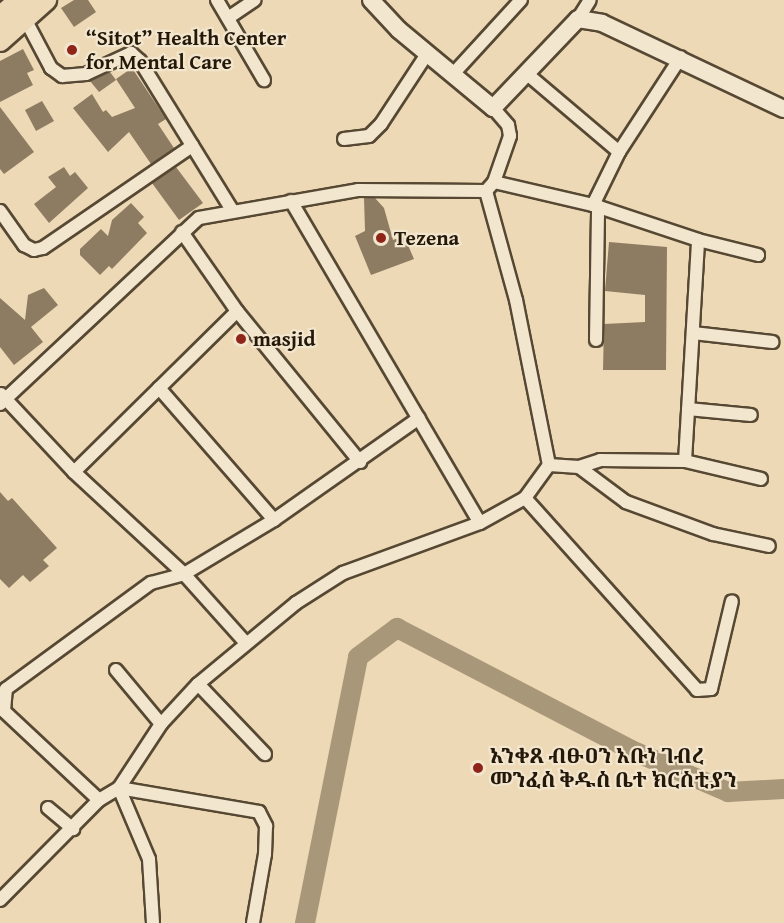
<!DOCTYPE html>
<meta charset="utf-8">
<style>
body{margin:0}
#map{position:relative;width:784px;height:923px;overflow:hidden;background:#edd9b5;font-family:"Gentium Book Plus","Noto Serif Ethiopic",serif}
div>[style]{position:absolute}
[style*='--x']{left:calc(var(--x)*1px);top:calc(var(--y)*1px);width:calc(var(--w)*1px);rotate:calc(var(--a)*1deg)}
.river>*{height:20px;margin:-10px;padding:0 10px;transform-origin:10px;border-radius:10px;background:#a9977a}
.building>*{inset:0;background:#8d7c62}
.roads{filter:drop-shadow(2px 0 #564833) drop-shadow(-2px 0 #564833) drop-shadow(0 2px #564833) drop-shadow(0 -2px #564833)}
.street>*{height:12px;margin:-6px;padding:0 6px;transform-origin:6px;border-radius:6px;background:#f3e6cf}
.secondary>*{height:16px;margin:-8px;padding:0 8px;transform-origin:8px;border-radius:8px;background:#f3e6cf}
.primary>*{height:20px;margin:-10px;padding:0 10px;transform-origin:10px;border-radius:10px;background:#edd9b5}
.highway>*{height:22px;margin:-11px;padding:0 11px;transform-origin:11px;border-radius:11px;background:#edd9b5}
.dots>*{width:16px;height:16px;translate:-50% -50%;box-sizing:border-box;border:3px solid #f3e6cf;border-radius:50%}
span{translate:-50% -50%;white-space:nowrap;text-align:center;line-height:1.15;-webkit-text-stroke:4.5px #f3e6cf;paint-order:stroke}
.poi-label{font-size:21px;color:#241808;font-weight:700}
.left{translate:0 -50%;text-align:left}
</style>
<div id="map">
<div class="river">
<i style="--x:305;--y:923;--w:271;--a:-78.7"></i>
<i style="--x:358;--y:657;--w:49;--a:-36.6"></i>
<i style="--x:397;--y:628;--w:264;--a:27.5"></i>
<i style="--x:631;--y:750;--w:106;--a:23.4"></i>
<i style="--x:728;--y:792;--w:56;--a:-3.1"></i>
</div>
<div class="building">
<i style="clip-path:polygon(74px 0,88px 0,96px 12px,74px 27px,61px 8px)"></i>
<i style="clip-path:polygon(23px 49px,34px 70px,27px 73px,33px 85px,0 102px,0 61px)"></i>
<i style="clip-path:polygon(132px 68px,166px 119px,158px 124px,174px 148px,151px 164px,129px 132px,108px 152px,73px 108px,92px 94px,103px 112px,106px 110px,112px 117px,135px 108px,116px 79px)"></i>
<i style="clip-path:polygon(110px 72px,116px 80px,99px 92px,90px 81px)"></i>
<i style="clip-path:polygon(42px 101px,54px 121px,36px 131px,25px 110px)"></i>
<i style="clip-path:polygon(0 107px,34px 152px,4px 174px,0 169px)"></i>
<i style="clip-path:polygon(64px 167px,70px 176px,75px 172px,88px 188px,49px 223px,34px 204px,56px 187px,48px 177px)"></i>
<i style="clip-path:polygon(176px 167px,203px 203px,179px 220px,152px 183px)"></i>
<i style="clip-path:polygon(364px 198px,375px 198px,384px 208px,393px 240px,404px 236px,414px 259px,371px 275px,355px 236px,365px 231px)"></i>
<i style="clip-path:polygon(131px 203px,144px 217px,138px 223px,147px 233px,112px 269px,109px 266px,100px 275px,80px 255px,80px 249px,101px 229px,108px 236px,112px 220px)"></i>
<i style="clip-path:polygon(609px 242px,667px 247px,666px 370px,603px 370px,604px 324px,645px 322px,645px 295px,605px 291px)"></i>
<i style="clip-path:polygon(44px 288px,58px 305px,31px 327px,43px 342px,14px 365px,0 347px,0 298px,25px 320px,28px 295px)"></i>
<i style="clip-path:polygon(0 492px,8px 501px,12px 498px,57px 548px,43px 560px,49px 566px,30px 582px,23px 575px,9px 588px,0 579px)"></i>
</div>
<div class="roads">
<div class="street">
<i style="--x:217;--y:0;--w:93;--a:59.6"></i>
<i style="--x:24;--y:17;--w:58;--a:62.1"></i>
<i style="--x:51;--y:68;--w:14;--a:36"></i>
<i style="--x:62;--y:76;--w:24;--a:-5"></i>
<i style="--x:86;--y:74;--w:50;--a:-25"></i>
<i style="--x:131;--y:53;--w:12;--a:42"></i>
<i style="--x:140;--y:61;--w:175;--a:58.3"></i>
<i style="--x:228;--y:18;--w:32;--a:-34"></i>
<i style="--x:578;--y:19;--w:22;--a:-58"></i>
<i style="--x:454;--y:73;--w:99;--a:-47.5"></i>
<i style="--x:526;--y:73;--w:122;--a:40.3"></i>
<i style="--x:344;--y:139;--w:25;--a:-7"></i>
<i style="--x:369;--y:136;--w:17;--a:-45"></i>
<i style="--x:381;--y:124;--w:84;--a:-56.7"></i>
<i style="--x:494;--y:182;--w:102;--a:13.1"></i>
<i style="--x:593;--y:205;--w:111;--a:18.4"></i>
<i style="--x:698;--y:240;--w:62;--a:14"></i>
<i style="--x:291;--y:201;--w:373;--a:59.6"></i>
<i style="--x:593;--y:205;--w:59;--a:-63.9"></i>
<i style="--x:619;--y:152;--w:113;--a:-56.9"></i>
<i style="--x:0;--y:211;--w:42;--a:54.8"></i>
<i style="--x:24;--y:245;--w:11;--a:27"></i>
<i style="--x:34;--y:250;--w:9;--a:-13"></i>
<i style="--x:43;--y:248;--w:181;--a:-34.4"></i>
<i style="--x:182;--y:232;--w:96;--a:55.2"></i>
<i style="--x:237;--y:311;--w:195;--a:50.8"></i>
<i style="--x:693;--y:333;--w:80;--a:6.5"></i>
<i style="--x:596;--y:340;--w:134;--a:-89.1"></i>
<i style="--x:159;--y:388;--w:175;--a:48.9"></i>
<i style="--x:1;--y:394;--w:107;--a:46.9"></i>
<i style="--x:74;--y:472;--w:150;--a:42.8"></i>
<i style="--x:184;--y:574;--w:93;--a:48.1"></i>
<i style="--x:0;--y:404;--w:272;--a:-43.1"></i>
<i style="--x:199;--y:218;--w:161;--a:-10"></i>
<i style="--x:358;--y:190;--w:128;--a:0.4"></i>
<i style="--x:688;--y:409;--w:63;--a:5.4"></i>
<i style="--x:685;--y:461;--w:221;--a:-86.6"></i>
<i style="--x:549;--y:465;--w:30;--a:4"></i>
<i style="--x:579;--y:467;--w:22;--a:-18"></i>
<i style="--x:600;--y:460;--w:85;--a:0.7"></i>
<i style="--x:685;--y:461;--w:78;--a:13.3"></i>
<i style="--x:579;--y:467;--w:59;--a:36.7"></i>
<i style="--x:626;--y:502;--w:93;--a:20.2"></i>
<i style="--x:713;--y:534;--w:57;--a:12.1"></i>
<i style="--x:74;--y:472;--w:229;--a:-44.6"></i>
<i style="--x:525;--y:498;--w:258;--a:48.1"></i>
<i style="--x:697;--y:690;--w:14;--a:-4"></i>
<i style="--x:711;--y:689;--w:90;--a:-76.6"></i>
<i style="--x:116;--y:670;--w:70;--a:50.2"></i>
<i style="--x:198;--y:684;--w:97;--a:46.3"></i>
<i style="--x:99;--y:800;--w:130;--a:-136.9"></i>
<i style="--x:4;--y:711;--w:22;--a:-85"></i>
<i style="--x:6;--y:689;--w:180;--a:-36.2"></i>
<i style="--x:151;--y:583;--w:34;--a:-15"></i>
<i style="--x:184;--y:574;--w:105;--a:-31"></i>
<i style="--x:274;--y:520;--w:177;--a:-35.1"></i>
<i style="--x:48;--y:808;--w:33;--a:40"></i>
<i style="--x:0;--y:900;--w:141;--a:-45.3"></i>
<i style="--x:99;--y:800;--w:23;--a:-31"></i>
<i style="--x:119;--y:788;--w:142;--a:9.7"></i>
<i style="--x:259;--y:812;--w:16;--a:63"></i>
<i style="--x:266;--y:826;--w:28;--a:92"></i>
<i style="--x:265;--y:854;--w:70;--a:99.9"></i>
<i style="--x:153;--y:923;--w:64;--a:-93.6"></i>
<i style="--x:149;--y:859;--w:77;--a:-112.9"></i>
<i style="--x:119;--y:788;--w:77;--a:-56.7"></i>
<i style="--x:161;--y:724;--w:54;--a:-47.2"></i>
<i style="--x:198;--y:684;--w:127;--a:-39.6"></i>
<i style="--x:296;--y:603;--w:56;--a:-32.6"></i>
<i style="--x:343;--y:573;--w:146;--a:-20.1"></i>
<i style="--x:480;--y:523;--w:51;--a:-29.1"></i>
<i style="--x:525;--y:498;--w:41;--a:-54"></i>
<i style="--x:549;--y:465;--w:168;--a:-101.3"></i>
<i style="--x:516;--y:300;--w:113;--a:-105.4"></i>
<i style="--x:486;--y:191;--w:12;--a:-48"></i>
<i style="--x:494;--y:182;--w:49;--a:-70.8"></i>
<i style="--x:510;--y:136;--w:11;--a:-100"></i>
<i style="--x:508;--y:125;--w:23;--a:-131"></i>
</div>
<div class="secondary">
<i style="--x:371;--y:0;--w:41;--a:47"></i>
<i style="--x:399;--y:30;--w:122;--a:39.7"></i>
<i style="--x:493;--y:108;--w:123;--a:-46.3"></i>
<i style="--x:578;--y:19;--w:24;--a:9"></i>
<i style="--x:602;--y:23;--w:201;--a:25.3"></i>
</div>
<div class="primary">
<i style="--x:0;--y:41;--w:62;--a:-41.7"></i>
</div>
<div class="highway">
<i style="--x:0;--y:18;--w:28;--a:-41"></i>
</div>
</div>
<div class="dots">
<i style="left:72px;top:50px;background:#8f2418"></i>
<i style="left:381px;top:238px;background:#8f2418"></i>
<i style="left:241px;top:339px;background:#8f2418"></i>
<i style="left:478px;top:768px;background:#8f2418"></i>
</div>
<div class="poi-label">
<span class="left" style="left:86px;top:50px">“Sitot” Health Center<br>for Mental Care</span>
<span class="left" style="left:394px;top:238px">Tezena</span>
<span class="left" style="left:253px;top:339px">masjid</span>
<span class="left" style="left:490px;top:768px">አንቀጸ ብፁዐን አቡነ ገብረ<br>መንፈስ ቅዱስ ቤተ ክርስቲያን</span>
</div>
</div>
